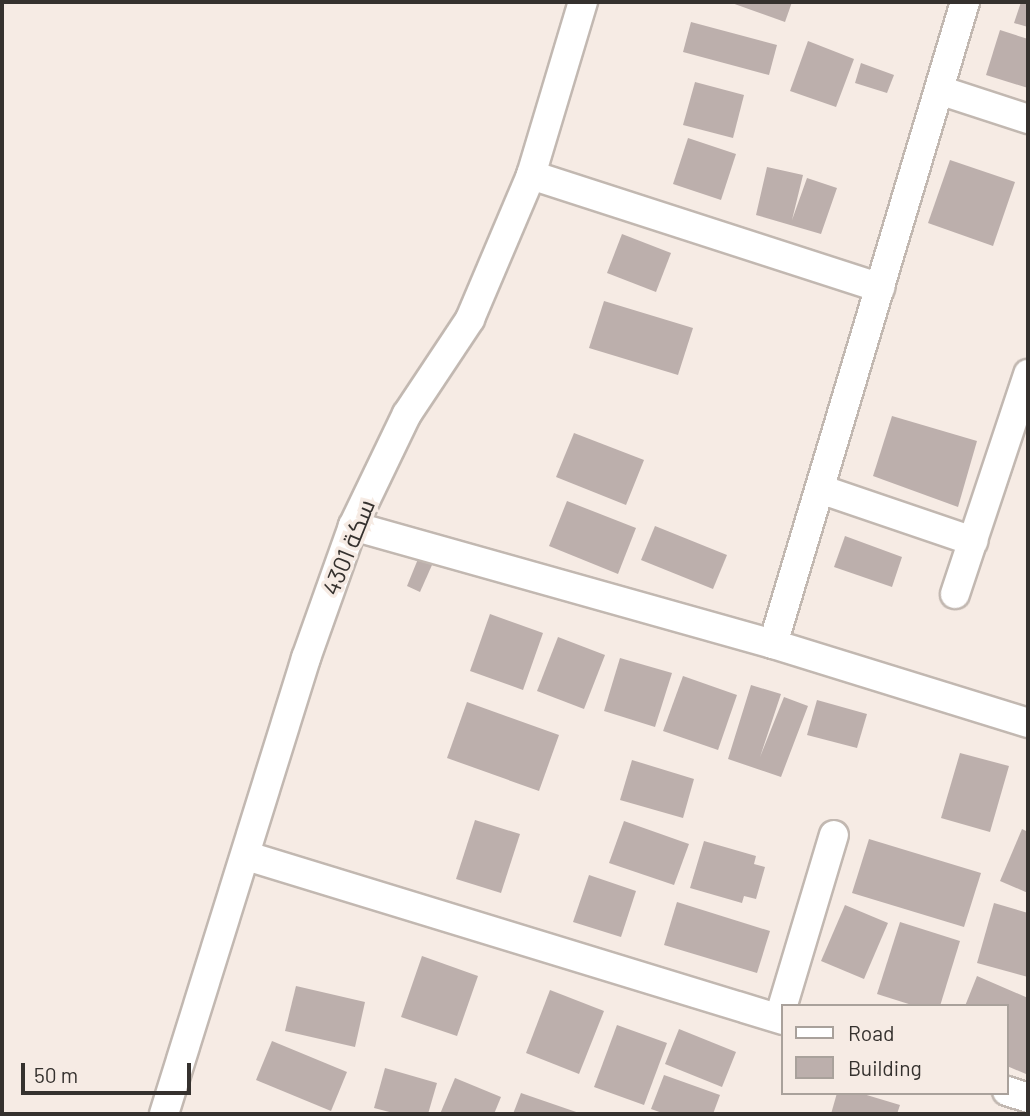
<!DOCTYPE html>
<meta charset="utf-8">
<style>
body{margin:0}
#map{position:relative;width:1030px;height:1116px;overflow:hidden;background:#f6ebe4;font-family:Barlow,Cairo,sans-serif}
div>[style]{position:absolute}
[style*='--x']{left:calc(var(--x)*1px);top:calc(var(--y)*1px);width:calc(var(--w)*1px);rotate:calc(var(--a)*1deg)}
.building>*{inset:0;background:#bcafac}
.roads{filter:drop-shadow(2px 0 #c2b8b1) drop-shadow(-2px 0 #c2b8b1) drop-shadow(0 2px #c2b8b1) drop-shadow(0 -2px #c2b8b1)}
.minor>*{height:28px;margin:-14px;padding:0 14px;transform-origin:14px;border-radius:14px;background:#fff}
span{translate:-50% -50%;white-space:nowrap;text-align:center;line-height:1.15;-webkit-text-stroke:7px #f6ebe4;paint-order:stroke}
.street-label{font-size:24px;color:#35312e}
.frame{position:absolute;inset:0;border:4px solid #35312e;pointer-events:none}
.legend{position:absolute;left:781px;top:1004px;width:228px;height:91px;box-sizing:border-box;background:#f6ebe4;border:2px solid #a9a19b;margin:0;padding:9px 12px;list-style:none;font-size:21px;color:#35312e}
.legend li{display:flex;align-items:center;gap:14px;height:35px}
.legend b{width:35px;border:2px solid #a9a19b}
.scale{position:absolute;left:21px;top:1063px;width:170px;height:32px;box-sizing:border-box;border:4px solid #35312e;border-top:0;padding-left:9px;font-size:21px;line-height:24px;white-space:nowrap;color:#35312e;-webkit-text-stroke:5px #f6ebe4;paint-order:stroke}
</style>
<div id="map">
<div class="building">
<i style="clip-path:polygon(729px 2px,792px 2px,785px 22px)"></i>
<i style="clip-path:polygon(1021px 2px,1028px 2px,1028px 27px,1014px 23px)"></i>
<i style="clip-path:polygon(691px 22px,777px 45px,769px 75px,683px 52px)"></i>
<i style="clip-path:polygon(1000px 30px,1028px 39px,1028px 88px,986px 75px)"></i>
<i style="clip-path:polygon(808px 41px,854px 59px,836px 107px,790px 91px)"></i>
<i style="clip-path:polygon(861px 63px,894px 75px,887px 93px,855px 83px)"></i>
<i style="clip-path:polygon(695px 82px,744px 95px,733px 138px,683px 125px)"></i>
<i style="clip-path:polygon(688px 138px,736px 154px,721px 200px,673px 184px)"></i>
<i style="clip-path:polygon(950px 160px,1015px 182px,993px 246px,928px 223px)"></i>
<i style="clip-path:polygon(767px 167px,803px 175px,792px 220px,807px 178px,837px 188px,821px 234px,756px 215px)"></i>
<i style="clip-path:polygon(622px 234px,671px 253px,656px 292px,607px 273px)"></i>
<i style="clip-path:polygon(604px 301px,693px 328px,678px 375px,589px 348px)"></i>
<i style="clip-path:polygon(892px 416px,977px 441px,958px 507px,873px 476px)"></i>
<i style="clip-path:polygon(574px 433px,644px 460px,626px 505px,556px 477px)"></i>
<i style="clip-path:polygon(567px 501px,636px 528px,618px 574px,549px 546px)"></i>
<i style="clip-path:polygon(655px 526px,727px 555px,713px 589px,641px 560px)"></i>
<i style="clip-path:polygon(845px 536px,902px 557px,892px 587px,834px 567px)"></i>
<i style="clip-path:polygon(418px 559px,432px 565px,420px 592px,407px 586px)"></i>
<i style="clip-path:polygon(490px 614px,543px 633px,523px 690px,470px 671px)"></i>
<i style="clip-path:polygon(558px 637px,605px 655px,584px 709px,537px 691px)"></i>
<i style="clip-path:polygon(620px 658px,672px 673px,655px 727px,604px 711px)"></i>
<i style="clip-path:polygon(683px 676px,737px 695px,718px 750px,663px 731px)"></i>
<i style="clip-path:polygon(751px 685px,781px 694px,760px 757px,784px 697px,808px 706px,781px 777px,728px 759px)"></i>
<i style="clip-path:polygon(817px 700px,867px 714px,857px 748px,807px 735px)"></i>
<i style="clip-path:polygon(467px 702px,559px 735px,539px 791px,447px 758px)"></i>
<i style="clip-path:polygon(960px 753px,1009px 766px,990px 832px,941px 818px)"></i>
<i style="clip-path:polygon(632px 760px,694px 779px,683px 818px,620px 800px)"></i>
<i style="clip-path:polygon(475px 820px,520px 834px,501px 893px,456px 879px)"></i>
<i style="clip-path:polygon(624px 821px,689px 844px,674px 885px,609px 863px)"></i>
<i style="clip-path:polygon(1022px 829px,1028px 832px,1028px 893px,1000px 881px)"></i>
<i style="clip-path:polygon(869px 839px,981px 873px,964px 927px,852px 893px)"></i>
<i style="clip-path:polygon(704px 841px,756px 856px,754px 864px,765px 867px,756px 899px,744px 896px,742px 903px,690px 888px)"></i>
<i style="clip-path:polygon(589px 875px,636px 891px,621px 937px,573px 922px)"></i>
<i style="clip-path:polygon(677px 902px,770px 931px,757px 973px,664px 945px)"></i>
<i style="clip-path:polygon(994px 903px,1028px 913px,1028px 977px,977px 963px)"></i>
<i style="clip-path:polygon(845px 905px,888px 923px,864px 979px,821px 961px)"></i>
<i style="clip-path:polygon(900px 922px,960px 941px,940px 1006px,915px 1006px,877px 994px)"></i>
<i style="clip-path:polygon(422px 956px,478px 976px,457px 1036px,401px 1017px)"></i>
<i style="clip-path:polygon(977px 976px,1028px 998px,1026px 1074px,1007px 1066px,1007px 1006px,965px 1006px)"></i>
<i style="clip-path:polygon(296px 986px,365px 1002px,355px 1047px,285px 1031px)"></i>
<i style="clip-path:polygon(550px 990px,604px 1011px,579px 1074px,526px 1053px)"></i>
<i style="clip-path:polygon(617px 1025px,667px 1043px,644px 1105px,594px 1087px)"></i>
<i style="clip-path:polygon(679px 1029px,736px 1052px,722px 1087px,665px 1064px)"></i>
<i style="clip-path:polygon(272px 1041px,347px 1072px,331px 1111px,256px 1080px)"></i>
<i style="clip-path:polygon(385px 1068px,437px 1083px,428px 1114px,397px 1114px,374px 1108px)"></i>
<i style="clip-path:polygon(664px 1075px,720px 1095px,713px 1114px,665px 1114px,651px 1109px)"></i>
<i style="clip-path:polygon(455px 1078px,501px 1097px,494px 1114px,440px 1114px)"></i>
<i style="clip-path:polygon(521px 1093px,582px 1114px,513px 1114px)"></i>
<i style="clip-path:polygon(837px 1093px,860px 1093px,900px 1105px,897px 1114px,831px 1114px)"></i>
</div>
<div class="roads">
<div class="minor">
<i style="--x:939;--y:90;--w:94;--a:18"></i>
<i style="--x:531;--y:175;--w:367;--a:17.9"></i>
<i style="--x:820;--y:489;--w:162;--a:18.8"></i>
<i style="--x:353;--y:526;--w:436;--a:15.7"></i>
<i style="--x:773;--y:644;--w:267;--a:17.2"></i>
<i style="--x:955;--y:594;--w:232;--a:-71.6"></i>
<i style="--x:773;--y:644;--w:670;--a:-73.35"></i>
<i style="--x:247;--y:856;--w:561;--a:17.01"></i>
<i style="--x:779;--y:1018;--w:191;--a:-73.3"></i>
<i style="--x:1007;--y:1091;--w:22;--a:18"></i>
<i style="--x:164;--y:1114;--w:478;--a:-72.7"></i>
<i style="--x:306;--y:658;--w:140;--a:-70.4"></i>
<i style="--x:353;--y:526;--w:124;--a:-64.3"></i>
<i style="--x:407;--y:414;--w:114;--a:-56.4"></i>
<i style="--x:470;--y:319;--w:156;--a:-67"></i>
<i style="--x:531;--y:175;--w:181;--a:-73.3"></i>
</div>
</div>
<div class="street-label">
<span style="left:348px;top:547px;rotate:-68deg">سكة 4301</span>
</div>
<div class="frame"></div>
<ul class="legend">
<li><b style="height:9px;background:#fff"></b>Road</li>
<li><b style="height:19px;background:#bcafac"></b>Building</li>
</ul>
<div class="scale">50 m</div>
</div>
